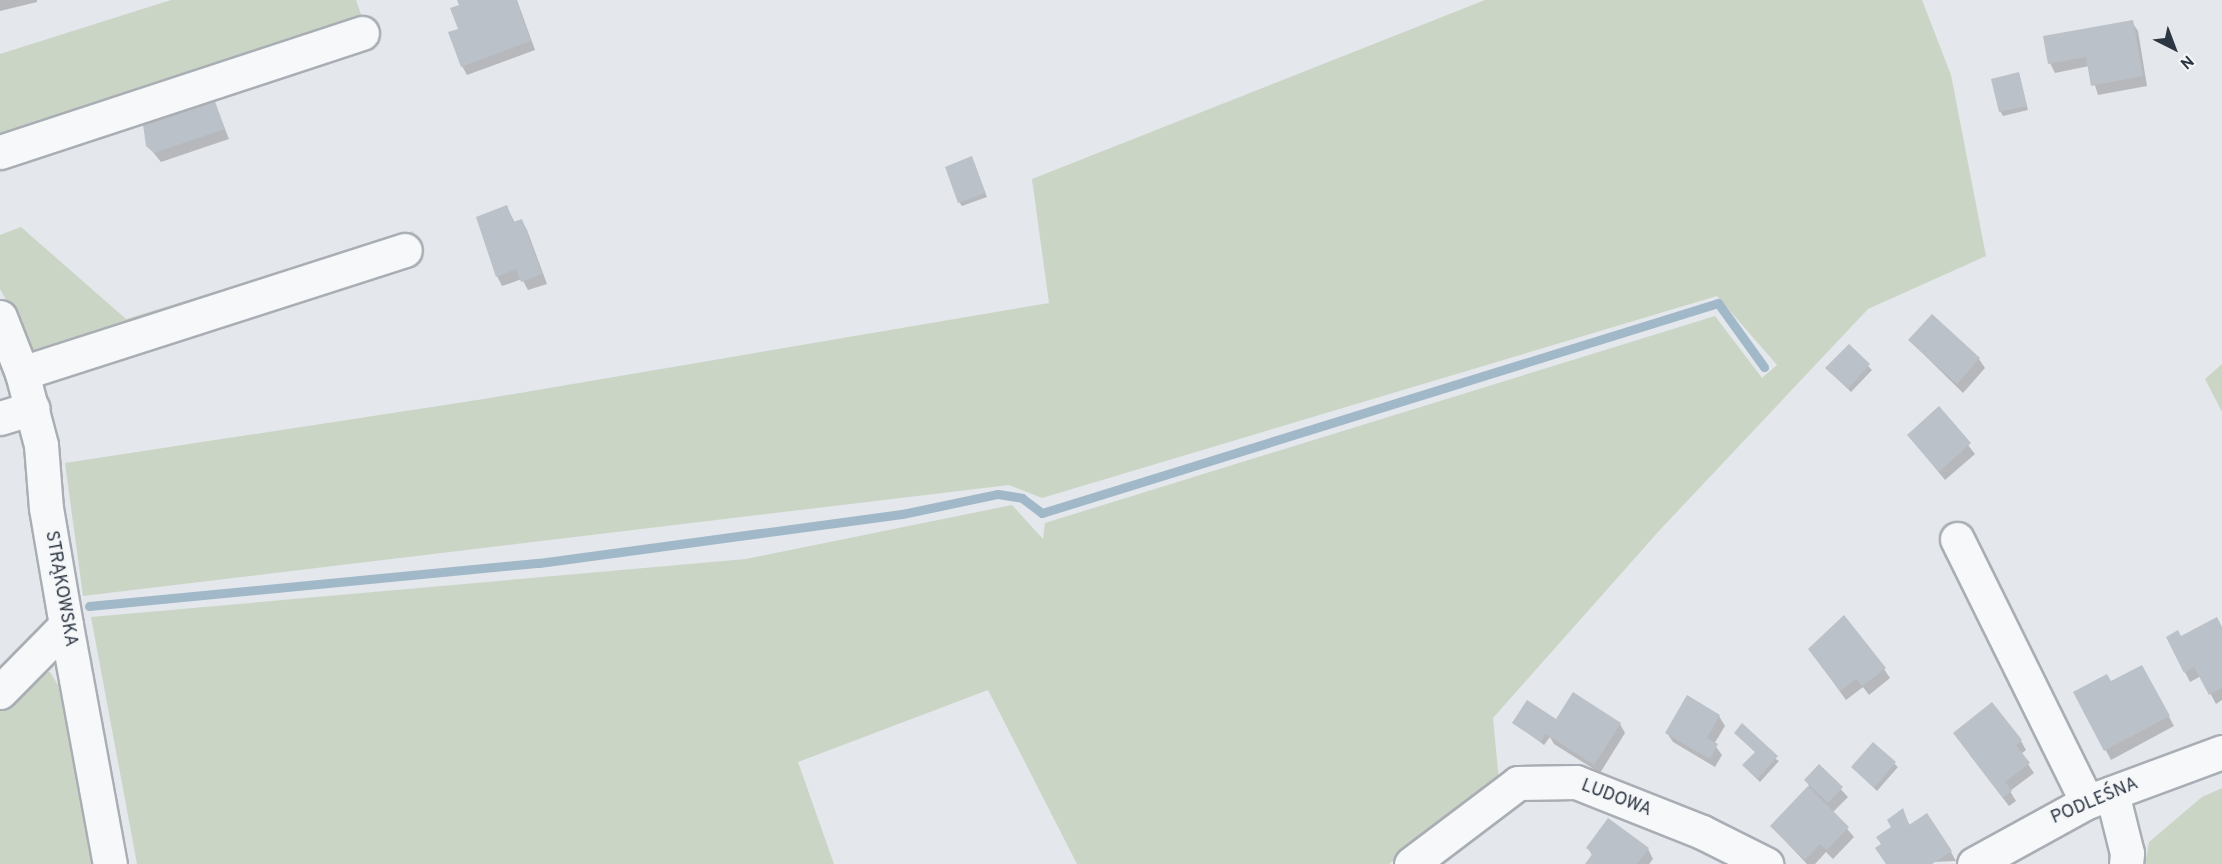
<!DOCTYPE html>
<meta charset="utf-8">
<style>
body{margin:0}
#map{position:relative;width:2222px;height:864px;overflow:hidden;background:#e4e7eb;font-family:Overpass,sans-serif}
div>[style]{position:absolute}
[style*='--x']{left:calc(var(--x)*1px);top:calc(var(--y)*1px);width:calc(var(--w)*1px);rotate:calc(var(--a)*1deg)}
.green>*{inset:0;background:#cbd5c5}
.shadow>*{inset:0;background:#0003}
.stream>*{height:9px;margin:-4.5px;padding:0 4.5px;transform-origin:4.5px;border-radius:4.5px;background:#a1b8c9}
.building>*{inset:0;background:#bbc1c8}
.roads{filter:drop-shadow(2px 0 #a9aeb5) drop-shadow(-2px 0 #a9aeb5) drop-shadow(0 2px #a9aeb5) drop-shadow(0 -2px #a9aeb5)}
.minor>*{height:33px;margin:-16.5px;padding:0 16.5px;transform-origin:16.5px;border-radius:16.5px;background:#f7f8f9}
span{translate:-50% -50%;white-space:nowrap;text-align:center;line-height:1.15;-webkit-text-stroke:4.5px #f4f6f8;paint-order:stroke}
.street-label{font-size:18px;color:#2c3643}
.north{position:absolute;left:2144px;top:18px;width:60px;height:60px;-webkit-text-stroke:4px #f4f6f8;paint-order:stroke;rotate:138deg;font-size:16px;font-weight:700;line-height:24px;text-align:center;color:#2c3643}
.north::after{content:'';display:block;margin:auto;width:21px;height:27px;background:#2c3643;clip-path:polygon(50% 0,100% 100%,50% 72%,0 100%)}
</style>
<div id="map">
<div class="green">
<i style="clip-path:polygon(171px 0,356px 0,363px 20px,0 138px,0 54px)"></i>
<i style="clip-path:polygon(1485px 0,1922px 0,1951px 75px,1986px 256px,1868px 309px,1658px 532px,1493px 718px,1499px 781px,1389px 864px,1077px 864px,988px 690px,798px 762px,834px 864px,137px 864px,91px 617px,746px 559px,1012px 505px,1043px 539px,1045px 523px,1715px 316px,1762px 378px,1777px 365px,1717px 296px,1042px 498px,1009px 485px,83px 596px,65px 463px,484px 399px,1049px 303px,1032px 179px)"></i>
<i style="clip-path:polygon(21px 227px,126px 319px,413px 231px,415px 239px,42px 360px,26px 354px,17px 319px,0 289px,0 235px)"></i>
<i style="clip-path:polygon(2222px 364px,2222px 412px,2205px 379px)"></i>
<i style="clip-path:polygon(50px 672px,58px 685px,99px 864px,0 864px,0 708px,34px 673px)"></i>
<i style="clip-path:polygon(2222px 788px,2222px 864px,2145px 864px,2149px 842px,2202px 797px)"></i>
</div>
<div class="shadow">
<i style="clip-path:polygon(0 0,37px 0,37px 2px,0 11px)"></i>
<i style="clip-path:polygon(459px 0,517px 0,535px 50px,467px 75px,462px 66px)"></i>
<i style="clip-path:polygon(2132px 22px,2138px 31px,2147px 86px,2098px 95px,2089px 66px,2055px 73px,2050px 63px)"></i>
<i style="clip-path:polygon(2019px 74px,2028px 110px,2003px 116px,2000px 111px)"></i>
<i style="clip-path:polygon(211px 94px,229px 139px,161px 162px,148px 146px)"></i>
<i style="clip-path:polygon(974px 162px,987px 197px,962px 206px,959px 202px)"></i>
<i style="clip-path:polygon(507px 207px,515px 223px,522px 221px,527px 230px,547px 284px,528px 290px,522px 279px,502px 286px,497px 276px)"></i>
<i style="clip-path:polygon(1910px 341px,1979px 359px,1985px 368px,1963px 393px)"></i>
<i style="clip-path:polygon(1849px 346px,1872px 370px,1851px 392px,1827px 368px)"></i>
<i style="clip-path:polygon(1939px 408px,1975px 454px,1945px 480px,1908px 435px)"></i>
<i style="clip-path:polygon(2222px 630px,2222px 700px,2216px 704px,2201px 676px,2190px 682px,2185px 672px,2181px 638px)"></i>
<i style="clip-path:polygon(1810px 650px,1884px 669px,1890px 678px,1869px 695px,1863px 687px,1846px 700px)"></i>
<i style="clip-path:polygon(2142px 667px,2174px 726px,2111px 760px,2075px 693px,2110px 683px)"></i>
<i style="clip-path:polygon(1719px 716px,1725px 726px,1714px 744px,1722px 755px,1715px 767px,1673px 742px,1667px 733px)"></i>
<i style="clip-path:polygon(1514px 723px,1620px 724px,1625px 733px,1600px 773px,1554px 744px,1550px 737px,1544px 745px)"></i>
<i style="clip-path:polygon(1736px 733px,1779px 761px,1760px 782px,1744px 766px,1756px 753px)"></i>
<i style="clip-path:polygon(2021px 741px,2026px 750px,2021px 754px,2034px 773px,2010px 791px,2016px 801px,2009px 806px,1969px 754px)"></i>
<i style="clip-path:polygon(1873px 744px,1898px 767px,1877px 791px,1853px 767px)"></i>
<i style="clip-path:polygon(1819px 766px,1848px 797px,1833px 812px,1854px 837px,1833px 859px,1826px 852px,1815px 864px,1807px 864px,1771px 826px,1809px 786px,1806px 780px)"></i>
<i style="clip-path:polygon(1903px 811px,1910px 826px,1951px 852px,1956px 861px,1887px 864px,1882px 844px)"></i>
<i style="clip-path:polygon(1588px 848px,1648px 849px,1653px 859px,1649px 864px,1586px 864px,1592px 855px)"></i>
</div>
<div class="stream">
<i style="--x:89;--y:606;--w:452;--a:-5.5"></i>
<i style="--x:539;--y:563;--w:366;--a:-7.7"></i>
<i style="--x:902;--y:514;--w:98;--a:-11.8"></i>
<i style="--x:998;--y:494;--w:24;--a:9"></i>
<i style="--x:1022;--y:498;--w:25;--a:37"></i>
<i style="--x:1042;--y:513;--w:708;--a:-17.26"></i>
<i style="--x:1718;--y:303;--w:79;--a:54.3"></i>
</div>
<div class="building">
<i style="clip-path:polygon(457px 0,516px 0,531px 41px,461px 67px,448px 32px,458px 29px,450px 8px,459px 5px)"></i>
<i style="clip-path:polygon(2133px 20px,2143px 76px,2091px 86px,2086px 57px,2048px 64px,2043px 36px)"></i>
<i style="clip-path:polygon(2019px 72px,2027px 106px,1999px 112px,1991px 79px)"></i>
<i style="clip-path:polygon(212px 93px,225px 129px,154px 153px,146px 146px,142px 117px)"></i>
<i style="clip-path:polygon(972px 156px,985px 193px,958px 203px,945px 167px)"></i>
<i style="clip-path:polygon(507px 205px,513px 222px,522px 219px,542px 274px,521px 282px,516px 269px,496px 277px,476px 217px)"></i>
<i style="clip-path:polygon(1932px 314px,1980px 358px,1957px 384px,1908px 340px)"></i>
<i style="clip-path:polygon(1849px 344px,1870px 364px,1848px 389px,1825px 368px)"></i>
<i style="clip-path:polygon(1939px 406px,1971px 443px,1939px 472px,1907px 435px)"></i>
<i style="clip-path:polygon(1844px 615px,1886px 668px,1862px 686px,1856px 679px,1840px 691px,1808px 649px)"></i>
<i style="clip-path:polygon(2217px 617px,2222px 627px,2222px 688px,2209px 695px,2194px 667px,2184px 673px,2166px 637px,2178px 630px,2181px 636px)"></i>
<i style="clip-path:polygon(2142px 665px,2170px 716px,2104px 751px,2073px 692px,2107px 674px,2111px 681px)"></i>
<i style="clip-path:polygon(1573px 692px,1621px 723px,1594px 765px,1546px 734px,1541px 742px,1512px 723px,1527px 700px,1556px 719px)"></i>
<i style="clip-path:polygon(1687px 695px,1720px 715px,1707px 738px,1718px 744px,1710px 759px,1665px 733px)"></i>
<i style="clip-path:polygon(1992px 702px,2022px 740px,2016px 745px,2030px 763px,2005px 782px,2012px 791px,2003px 798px,1953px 733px)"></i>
<i style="clip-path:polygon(1742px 723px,1778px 756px,1757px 779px,1742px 765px,1755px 752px,1734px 733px)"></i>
<i style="clip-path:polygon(1873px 742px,1896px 762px,1874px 788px,1851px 767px)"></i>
<i style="clip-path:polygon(1819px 764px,1843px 787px,1828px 803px,1804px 780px)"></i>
<i style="clip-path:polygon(1808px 786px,1849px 827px,1827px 850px,1820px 844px,1805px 860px,1770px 826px)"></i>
<i style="clip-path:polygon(1903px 808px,1909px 825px,1927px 813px,1952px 851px,1932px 864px,1886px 864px,1875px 848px,1881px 844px,1876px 837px,1891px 827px,1887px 820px)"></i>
<i style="clip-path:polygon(1608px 818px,1649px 848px,1637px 864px,1585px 864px,1593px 853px,1586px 848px)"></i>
</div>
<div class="roads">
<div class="minor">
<i style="--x:0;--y:152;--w:381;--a:-18.2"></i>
<i style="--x:0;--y:317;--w:60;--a:68.6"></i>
<i style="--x:22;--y:373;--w:74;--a:75.2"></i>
<i style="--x:41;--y:445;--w:63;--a:85.5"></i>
<i style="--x:46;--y:508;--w:119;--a:80.3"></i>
<i style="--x:66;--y:625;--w:243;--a:79.6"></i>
<i style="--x:22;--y:373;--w:402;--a:-17.8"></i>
<i style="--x:0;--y:418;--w:34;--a:-17"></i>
<i style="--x:1957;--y:539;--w:293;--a:63.7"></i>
<i style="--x:0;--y:692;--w:94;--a:-45.4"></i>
<i style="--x:2112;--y:793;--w:62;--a:76"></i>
<i style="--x:2127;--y:853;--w:11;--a:95"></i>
<i style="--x:1411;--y:864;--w:134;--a:-37.1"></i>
<i style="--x:1518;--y:783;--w:58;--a:-1"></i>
<i style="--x:1576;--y:782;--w:136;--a:21.6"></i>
<i style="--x:1702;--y:832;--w:72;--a:26.6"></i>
<i style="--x:1974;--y:864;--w:129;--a:-28.8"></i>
<i style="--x:2087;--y:802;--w:144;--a:-20.3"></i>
</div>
</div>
<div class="street-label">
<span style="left:60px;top:589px;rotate:80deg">STRĄKOWSKA</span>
<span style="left:1616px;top:799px;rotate:21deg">LUDOWA</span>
<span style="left:2095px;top:802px;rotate:-23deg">PODLEŚNA</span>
</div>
<div class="north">N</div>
</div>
